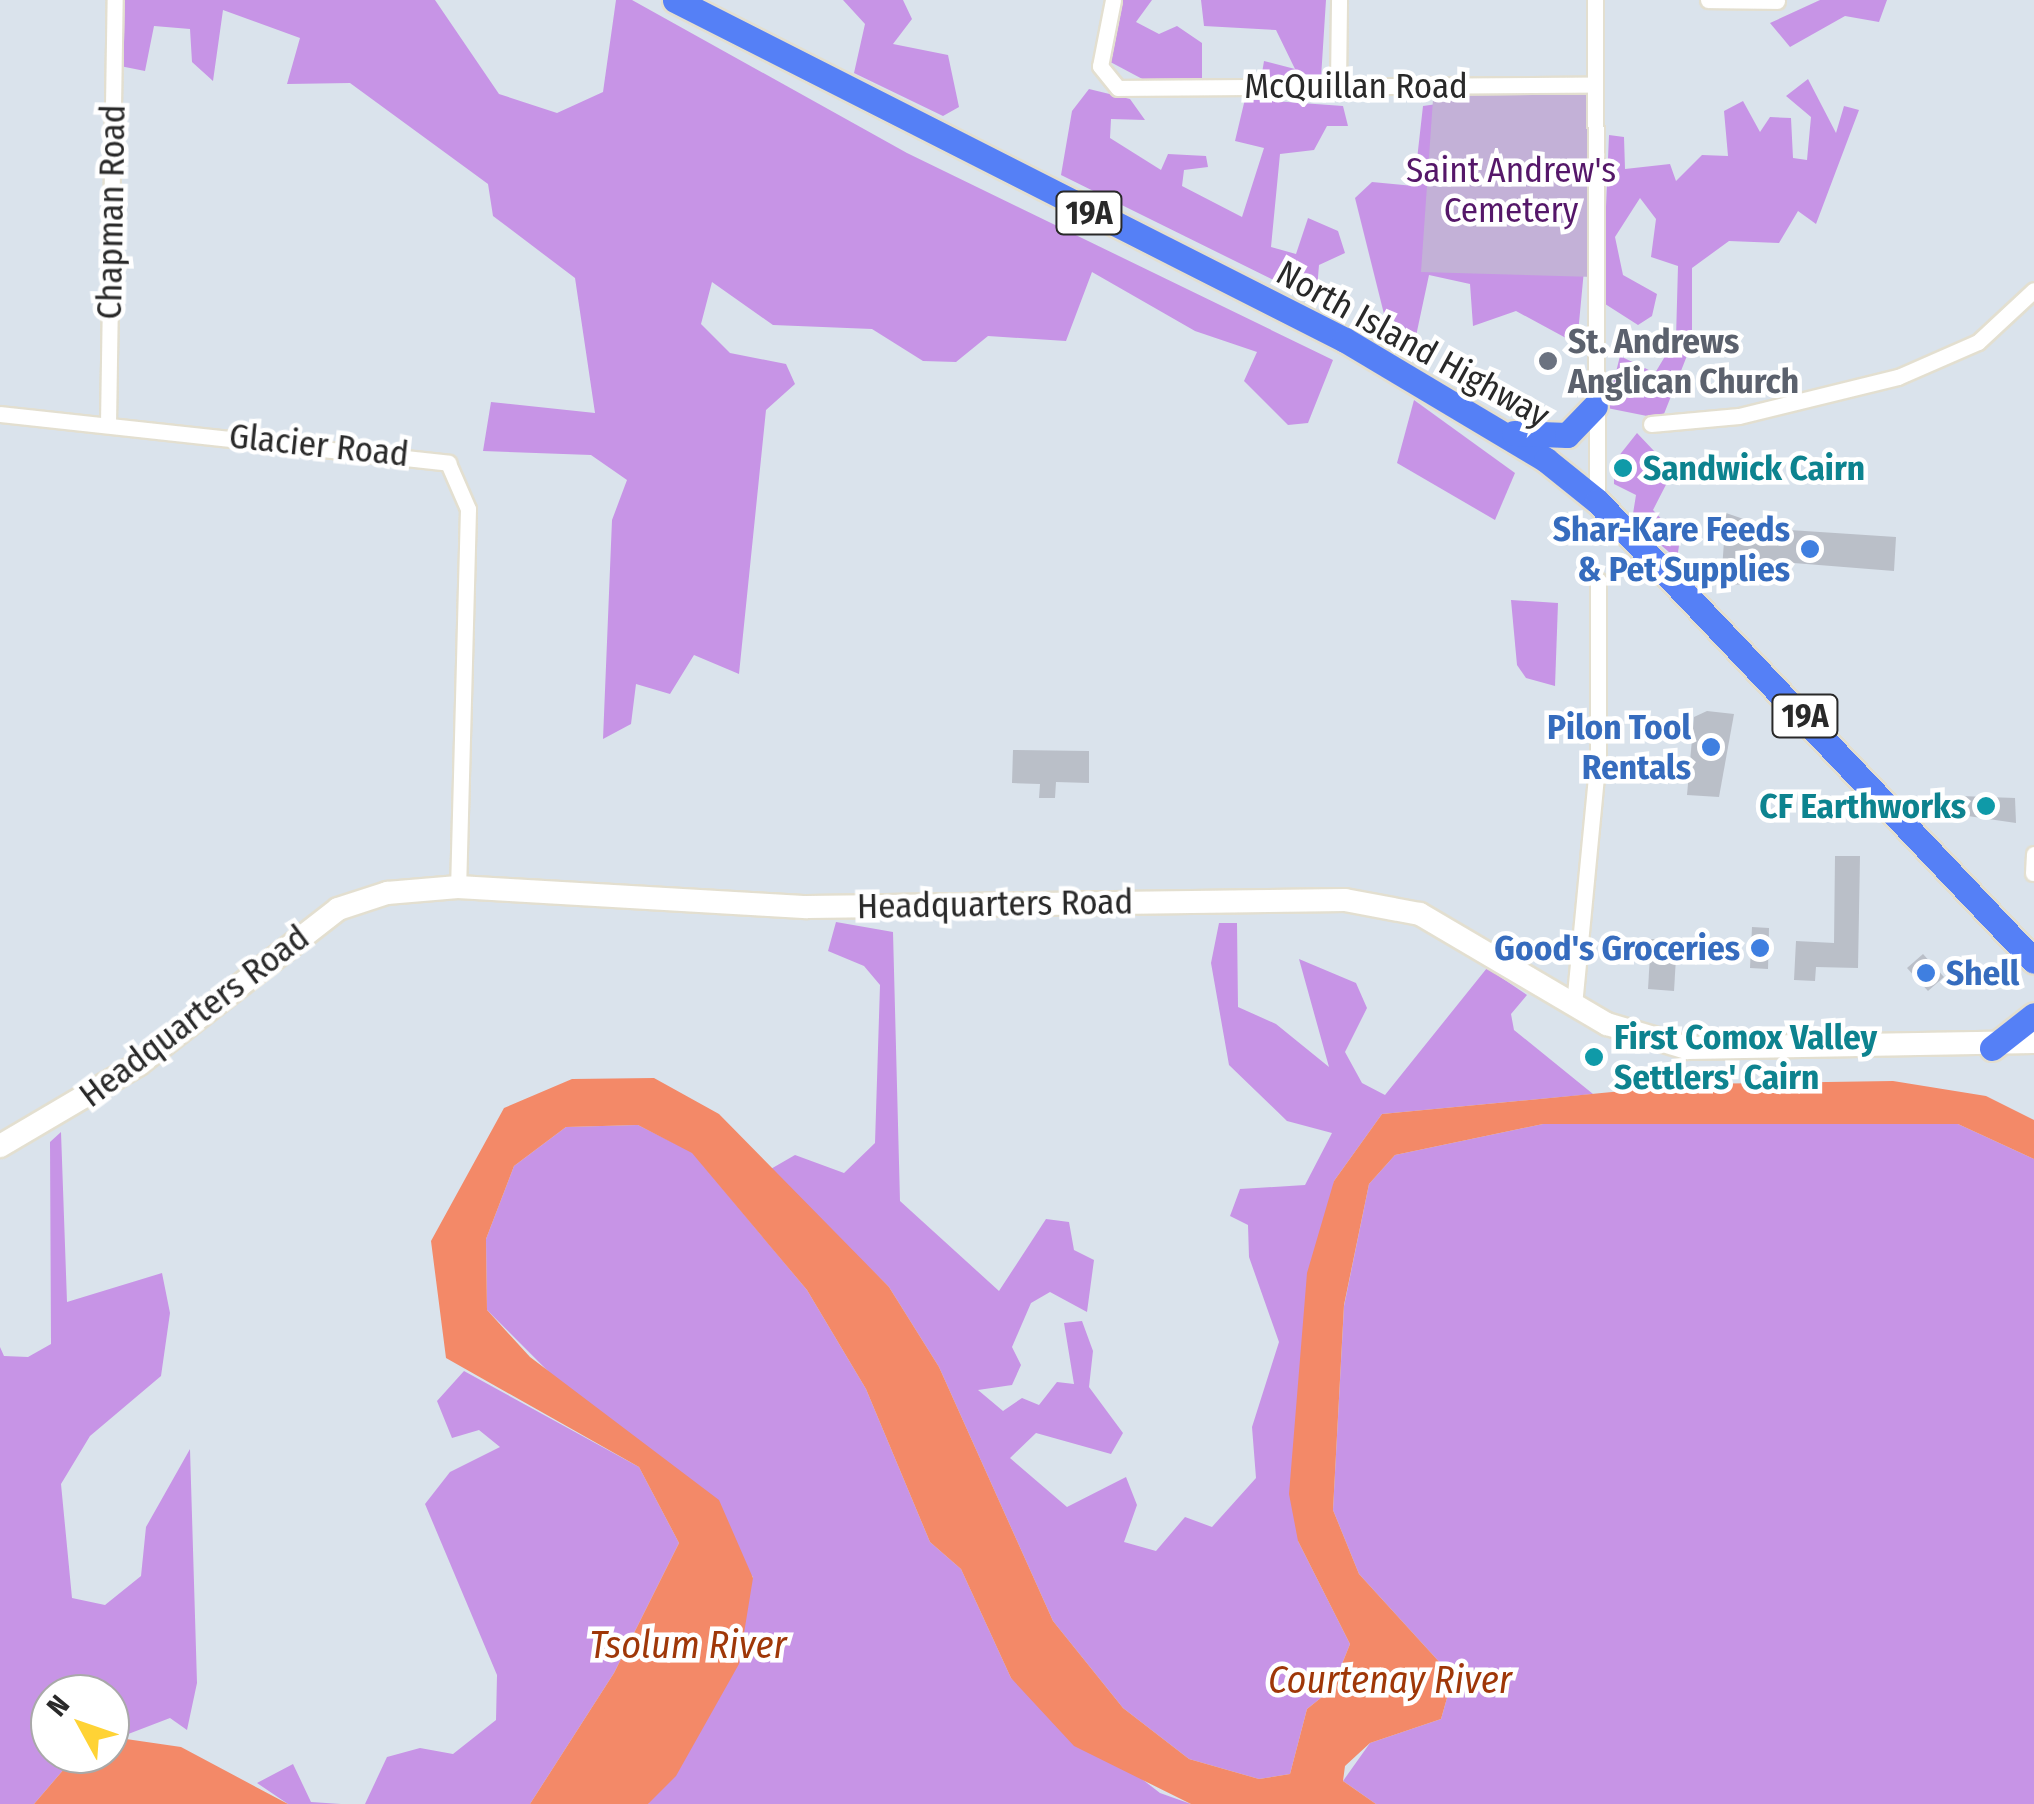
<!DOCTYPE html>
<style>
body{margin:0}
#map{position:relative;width:2034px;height:1804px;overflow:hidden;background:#dae3ec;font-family:"Fira Sans Condensed",sans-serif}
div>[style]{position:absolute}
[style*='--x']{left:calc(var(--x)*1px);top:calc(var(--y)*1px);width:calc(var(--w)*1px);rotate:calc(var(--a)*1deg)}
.green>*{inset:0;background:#c794e6}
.cemetery>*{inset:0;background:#c3b1d7}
.water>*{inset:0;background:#f38968}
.building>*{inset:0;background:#babfc8}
.roads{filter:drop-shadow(2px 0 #e3dfd0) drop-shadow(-2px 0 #e3dfd0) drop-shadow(0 2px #e3dfd0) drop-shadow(0 -2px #e3dfd0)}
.street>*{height:15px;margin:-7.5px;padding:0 7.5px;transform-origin:7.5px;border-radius:7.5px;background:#fff}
.secondary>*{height:22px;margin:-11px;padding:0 11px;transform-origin:11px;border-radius:11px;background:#fff}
.primary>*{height:25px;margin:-12.5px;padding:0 12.5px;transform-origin:12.5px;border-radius:12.5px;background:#5580f6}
.dots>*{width:28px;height:28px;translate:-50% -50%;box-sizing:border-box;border:5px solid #fff;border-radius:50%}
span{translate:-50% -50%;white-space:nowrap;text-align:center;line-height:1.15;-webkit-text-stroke:9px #fff;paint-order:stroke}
.shield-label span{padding:2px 8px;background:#fff;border:2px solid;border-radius:8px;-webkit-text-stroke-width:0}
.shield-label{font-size:32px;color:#292929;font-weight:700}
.street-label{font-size:35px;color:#292929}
.park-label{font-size:35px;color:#551769}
.worship-label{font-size:35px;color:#5b616d;font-weight:700}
.left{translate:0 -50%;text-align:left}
.culture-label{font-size:35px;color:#0d838f;font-weight:700}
.right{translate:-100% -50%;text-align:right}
.shop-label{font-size:35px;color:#366cbe;font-weight:700}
.water-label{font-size:38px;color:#9f3708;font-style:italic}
.north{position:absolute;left:30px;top:1674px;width:100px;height:100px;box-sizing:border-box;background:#fff;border:2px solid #a9a9a9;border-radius:50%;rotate:310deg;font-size:28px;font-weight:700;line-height:40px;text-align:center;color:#292929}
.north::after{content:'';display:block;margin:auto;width:35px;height:45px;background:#ffd335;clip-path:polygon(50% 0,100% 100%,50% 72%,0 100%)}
</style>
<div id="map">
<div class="green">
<i style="clip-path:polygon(118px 0,435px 0,499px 94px,557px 113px,603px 92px,616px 0,632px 0,907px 153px,1333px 360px,1308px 423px,1288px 425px,1244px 381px,1257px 352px,1195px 331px,1092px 272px,1066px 341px,988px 336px,956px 362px,923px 361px,872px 329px,773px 325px,712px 282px,701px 324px,730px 353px,786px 364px,795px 384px,766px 410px,739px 674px,694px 655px,670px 694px,636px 684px,631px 724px,603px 739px,612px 520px,627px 480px,591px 455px,483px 451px,491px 402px,595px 413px,575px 278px,493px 216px,488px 184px,350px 83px,287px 84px,300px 38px,223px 10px,213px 81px,192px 62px,190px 29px,154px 26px,145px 71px,120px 66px)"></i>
<i style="clip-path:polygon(843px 0,903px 0,912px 19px,893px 44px,948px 55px,959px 107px,943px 116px,854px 73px,865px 24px)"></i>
<i style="clip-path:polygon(1119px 0,1152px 0,1136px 22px,1159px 34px,1177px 26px,1202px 43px,1202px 78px,1148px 82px,1101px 57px)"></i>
<i style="clip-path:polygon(1201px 0,1326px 0,1321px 78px,1261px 79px,1264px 61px,1295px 69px,1276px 30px,1204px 26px)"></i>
<i style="clip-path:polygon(1820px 0,1887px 0,1879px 22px,1845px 16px,1790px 47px,1770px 23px)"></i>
<i style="clip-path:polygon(1808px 79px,1836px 133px,1844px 106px,1859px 110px,1816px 224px,1798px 211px,1779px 243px,1729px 241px,1692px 268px,1692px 343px,1662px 419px,1607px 408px,1620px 356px,1655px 373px,1676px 338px,1678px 266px,1651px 257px,1656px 219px,1640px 198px,1615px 237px,1623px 275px,1657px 294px,1652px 316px,1638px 325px,1602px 302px,1609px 135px,1624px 137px,1625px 169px,1670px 164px,1676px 181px,1702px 155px,1728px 156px,1724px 111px,1743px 101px,1760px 132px,1770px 117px,1791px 118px,1793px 158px,1807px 160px,1811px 117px,1786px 96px)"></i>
<i style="clip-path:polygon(1089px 89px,1130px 99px,1145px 120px,1111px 119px,1110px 138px,1161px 170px,1168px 154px,1206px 156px,1208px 167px,1184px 170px,1182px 186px,1242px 217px,1264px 148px,1235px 141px,1245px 99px,1343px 106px,1348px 126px,1327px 126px,1314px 150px,1280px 154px,1271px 247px,1296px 254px,1308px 218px,1338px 231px,1345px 253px,1319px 265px,1316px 301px,1061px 175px,1072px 111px)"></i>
<i style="clip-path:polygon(1479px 98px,1586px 249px,1577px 344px,1516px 311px,1473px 326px,1470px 284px,1429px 275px,1416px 336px,1384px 314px,1355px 198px,1372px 182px,1414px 186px,1423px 106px)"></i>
<i style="clip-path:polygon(1414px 400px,1515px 473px,1495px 520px,1397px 463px)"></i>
<i style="clip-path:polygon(1637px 433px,1673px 471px,1653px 510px,1680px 539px,1677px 559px,1632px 520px,1636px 495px,1614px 484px,1614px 462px)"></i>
<i style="clip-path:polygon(1511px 600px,1558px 603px,1555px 686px,1526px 678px,1517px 665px)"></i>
<i style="clip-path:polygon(836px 922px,893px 932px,900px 1201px,999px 1291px,1046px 1219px,1069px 1222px,1074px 1250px,1094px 1260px,1087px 1312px,1050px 1292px,1031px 1303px,1012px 1347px,1021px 1365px,1012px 1385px,978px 1390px,1003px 1411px,1022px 1398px,1039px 1405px,1057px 1382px,1074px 1384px,1064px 1323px,1082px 1321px,1093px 1351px,1089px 1387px,1123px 1433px,1111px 1454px,1036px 1433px,1010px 1458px,1067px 1507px,1126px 1477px,1137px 1505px,1124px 1542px,1156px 1551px,1185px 1517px,1212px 1527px,1256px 1478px,1252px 1427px,1279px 1342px,1249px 1257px,1248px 1225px,1230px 1216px,1240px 1189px,1305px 1185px,1332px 1133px,1287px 1121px,1229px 1065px,1211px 963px,1219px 923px,1237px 923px,1238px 1007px,1276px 1024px,1329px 1067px,1299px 959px,1356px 983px,1367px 1008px,1345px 1052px,1362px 1083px,1385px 1095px,1487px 968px,1527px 995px,1511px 1014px,1514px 1030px,1593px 1094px,1382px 1114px,1334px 1181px,1298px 1541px,1350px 1644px,1332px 1689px,1307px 1709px,1290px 1774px,1259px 1779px,1189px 1759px,1123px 1708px,1053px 1621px,939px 1367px,889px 1287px,769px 1170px,795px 1155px,844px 1173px,875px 1143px,880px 985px,864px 966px,828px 951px)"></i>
<i style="clip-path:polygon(1543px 1124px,1958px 1124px,2034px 1159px,2034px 1804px,1376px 1804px,1343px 1781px,1370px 1743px,1441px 1719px,1453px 1677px,1359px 1574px,1333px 1510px,1344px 1306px,1369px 1184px,1395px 1155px)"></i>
<i style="clip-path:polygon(638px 1125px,692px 1152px,807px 1290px,866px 1389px,930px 1542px,961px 1569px,1011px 1678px,1160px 1793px,1191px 1804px,648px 1804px,753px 1577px,487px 1310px,486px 1239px,514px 1166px,566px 1127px)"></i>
<i style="clip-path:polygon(61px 1132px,67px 1302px,162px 1273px,170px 1313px,161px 1376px,90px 1436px,61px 1484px,72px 1598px,105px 1605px,141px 1576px,146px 1527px,190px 1449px,197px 1683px,187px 1730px,170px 1718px,110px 1741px,110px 1694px,50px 1694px,50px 1754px,77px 1754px,34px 1804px,0 1804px,0 1347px,4px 1356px,28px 1357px,51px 1344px,50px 1142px)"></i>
<i style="clip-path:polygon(464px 1371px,639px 1467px,679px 1543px,614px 1673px,530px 1804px,365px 1804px,387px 1757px,420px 1748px,453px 1754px,496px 1720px,497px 1675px,425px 1504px,450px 1472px,500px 1447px,479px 1430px,452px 1438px,437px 1401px)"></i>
<i style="clip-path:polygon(293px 1764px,311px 1802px,341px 1804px,288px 1804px,257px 1783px)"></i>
</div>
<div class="cemetery">
<i style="clip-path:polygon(1434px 85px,1595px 85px,1595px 277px,1421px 272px)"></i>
</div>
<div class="water">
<i style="clip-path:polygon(654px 1078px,719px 1114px,889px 1287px,939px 1367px,1053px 1621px,1123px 1708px,1189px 1759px,1259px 1779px,1290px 1774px,1307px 1709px,1332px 1689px,1350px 1644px,1298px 1541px,1289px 1494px,1307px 1273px,1334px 1181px,1382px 1114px,1695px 1084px,1893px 1081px,1986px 1096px,2034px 1120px,2034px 1159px,1958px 1124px,1543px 1124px,1395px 1155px,1369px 1184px,1344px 1305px,1333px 1510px,1359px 1574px,1453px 1677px,1441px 1719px,1370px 1743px,1345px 1766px,1343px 1781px,1376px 1804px,1191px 1804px,1074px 1746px,1011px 1678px,961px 1569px,930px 1542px,866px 1389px,807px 1290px,692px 1153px,638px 1125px,566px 1127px,514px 1166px,486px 1239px,487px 1310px,530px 1357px,719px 1500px,753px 1578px,739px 1664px,676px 1776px,648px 1804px,530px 1804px,614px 1673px,679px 1543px,639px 1467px,446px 1358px,431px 1241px,504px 1108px,572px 1079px)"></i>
<i style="clip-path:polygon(126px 1739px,181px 1747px,288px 1804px,34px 1804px,77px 1754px,110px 1754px,110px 1741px)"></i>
</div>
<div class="building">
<i style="clip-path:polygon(1726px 513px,1773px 529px,1896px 537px,1894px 571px,1756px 560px,1755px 585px,1721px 584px)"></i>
<i style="clip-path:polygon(1707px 711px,1734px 714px,1719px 797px,1687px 795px,1694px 717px)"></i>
<i style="clip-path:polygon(1013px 750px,1089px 751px,1089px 783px,1056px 782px,1055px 798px,1039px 798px,1040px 784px,1012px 783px)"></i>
<i style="clip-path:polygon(1960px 796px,2015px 798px,2016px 823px,1954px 814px)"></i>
<i style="clip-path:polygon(1835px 856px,1860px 856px,1858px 968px,1816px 967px,1815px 981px,1794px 980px,1796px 941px,1834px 943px)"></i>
<i style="clip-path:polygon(1752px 927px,1769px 928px,1768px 969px,1750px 968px)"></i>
<i style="clip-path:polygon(1651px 939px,1677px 941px,1674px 991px,1648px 989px)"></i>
<i style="clip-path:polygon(1923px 954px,1944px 977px,1928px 991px,1907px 968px)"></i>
</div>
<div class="roads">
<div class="street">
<i style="--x:1113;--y:0;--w:67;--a:101.1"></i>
<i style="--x:1100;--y:66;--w:28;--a:51"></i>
<i style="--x:1118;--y:88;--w:477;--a:-0.4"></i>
<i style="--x:1595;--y:0;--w:501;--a:89.77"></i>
<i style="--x:1708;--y:0;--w:69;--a:0.8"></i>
<i style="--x:1338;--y:85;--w:85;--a:-89.3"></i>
<i style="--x:0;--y:414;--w:451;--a:6.2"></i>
<i style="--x:448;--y:463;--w:50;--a:66.5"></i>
<i style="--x:468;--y:509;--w:378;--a:91.5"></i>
<i style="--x:108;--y:424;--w:424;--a:-89.1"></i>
<i style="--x:1651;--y:424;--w:88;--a:-5.2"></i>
<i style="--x:1739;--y:416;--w:164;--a:-13.8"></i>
<i style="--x:1898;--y:377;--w:87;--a:-23.6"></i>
<i style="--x:1978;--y:342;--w:76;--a:-42.9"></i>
<i style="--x:2033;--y:873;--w:19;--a:-87"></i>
<i style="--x:1574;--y:1005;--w:251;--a:-84.5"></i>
<i style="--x:1598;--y:755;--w:175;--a:-90"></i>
</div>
<div class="secondary">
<i style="--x:0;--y:1146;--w:161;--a:-30.5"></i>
<i style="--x:139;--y:1064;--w:252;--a:-37.9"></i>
<i style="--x:338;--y:909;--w:52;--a:-18.1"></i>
<i style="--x:387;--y:893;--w:71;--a:-4.8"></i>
<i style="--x:458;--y:887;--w:350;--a:3.3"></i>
<i style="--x:807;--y:907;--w:538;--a:-0.75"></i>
<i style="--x:1345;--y:900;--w:76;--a:10.6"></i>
<i style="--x:1420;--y:914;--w:217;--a:30.5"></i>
<i style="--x:1607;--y:1024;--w:84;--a:16.7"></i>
<i style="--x:1687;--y:1048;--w:347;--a:-1"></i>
</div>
<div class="primary">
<i style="--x:675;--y:0;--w:751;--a:26.91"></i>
<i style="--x:1345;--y:340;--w:234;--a:30.8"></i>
<i style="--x:1546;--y:460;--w:65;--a:38.8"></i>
<i style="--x:1597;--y:501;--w:634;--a:46.47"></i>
<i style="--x:1514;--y:433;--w:53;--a:2.2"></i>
<i style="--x:1567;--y:435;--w:40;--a:-46"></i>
<i style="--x:1992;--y:1048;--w:53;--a:-38.2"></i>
</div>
</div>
<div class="dots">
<i style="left:1548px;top:361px;background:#6b7280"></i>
<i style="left:1623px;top:468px;background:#0f9aa8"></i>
<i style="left:1810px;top:549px;background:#3f7fe0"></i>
<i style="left:1711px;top:747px;background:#3f7fe0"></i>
<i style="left:1986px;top:806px;background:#0f9aa8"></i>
<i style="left:1760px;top:948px;background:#3f7fe0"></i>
<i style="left:1926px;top:973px;background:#3f7fe0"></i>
<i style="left:1594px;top:1057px;background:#0f9aa8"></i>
</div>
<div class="shield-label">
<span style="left:1089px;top:213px">19A</span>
<span style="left:1805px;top:716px">19A</span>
</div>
<div class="street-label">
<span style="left:1356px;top:86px">McQuillan Road</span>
<span style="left:111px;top:212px;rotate:-89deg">Chapman Road</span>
<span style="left:1413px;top:344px;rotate:29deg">North Island Highway</span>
<span style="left:319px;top:445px;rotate:6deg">Glacier Road</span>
<span style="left:995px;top:904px;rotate:-1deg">Headquarters Road</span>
<span style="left:194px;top:1016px;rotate:-37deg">Headquarters Road</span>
</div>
<div class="park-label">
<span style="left:1511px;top:190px">Saint Andrew's<br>Cemetery</span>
</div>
<div class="worship-label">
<span class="left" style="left:1568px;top:361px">St. Andrews<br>Anglican Church</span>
</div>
<div class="culture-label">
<span class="left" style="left:1643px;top:468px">Sandwick Cairn</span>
<span class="right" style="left:1966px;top:806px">CF Earthworks</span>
<span class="left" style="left:1614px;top:1057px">First Comox Valley<br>Settlers' Cairn</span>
</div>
<div class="shop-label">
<span class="right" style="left:1790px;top:549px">Shar-Kare Feeds<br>&amp; Pet Supplies</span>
<span class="right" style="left:1691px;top:747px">Pilon Tool<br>Rentals</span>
<span class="right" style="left:1740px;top:948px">Good's Groceries</span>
<span class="left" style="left:1946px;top:973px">Shell</span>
</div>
<div class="water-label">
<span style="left:688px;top:1646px">Tsolum River</span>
<span style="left:1390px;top:1681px">Courtenay River</span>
</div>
<div class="north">N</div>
</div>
